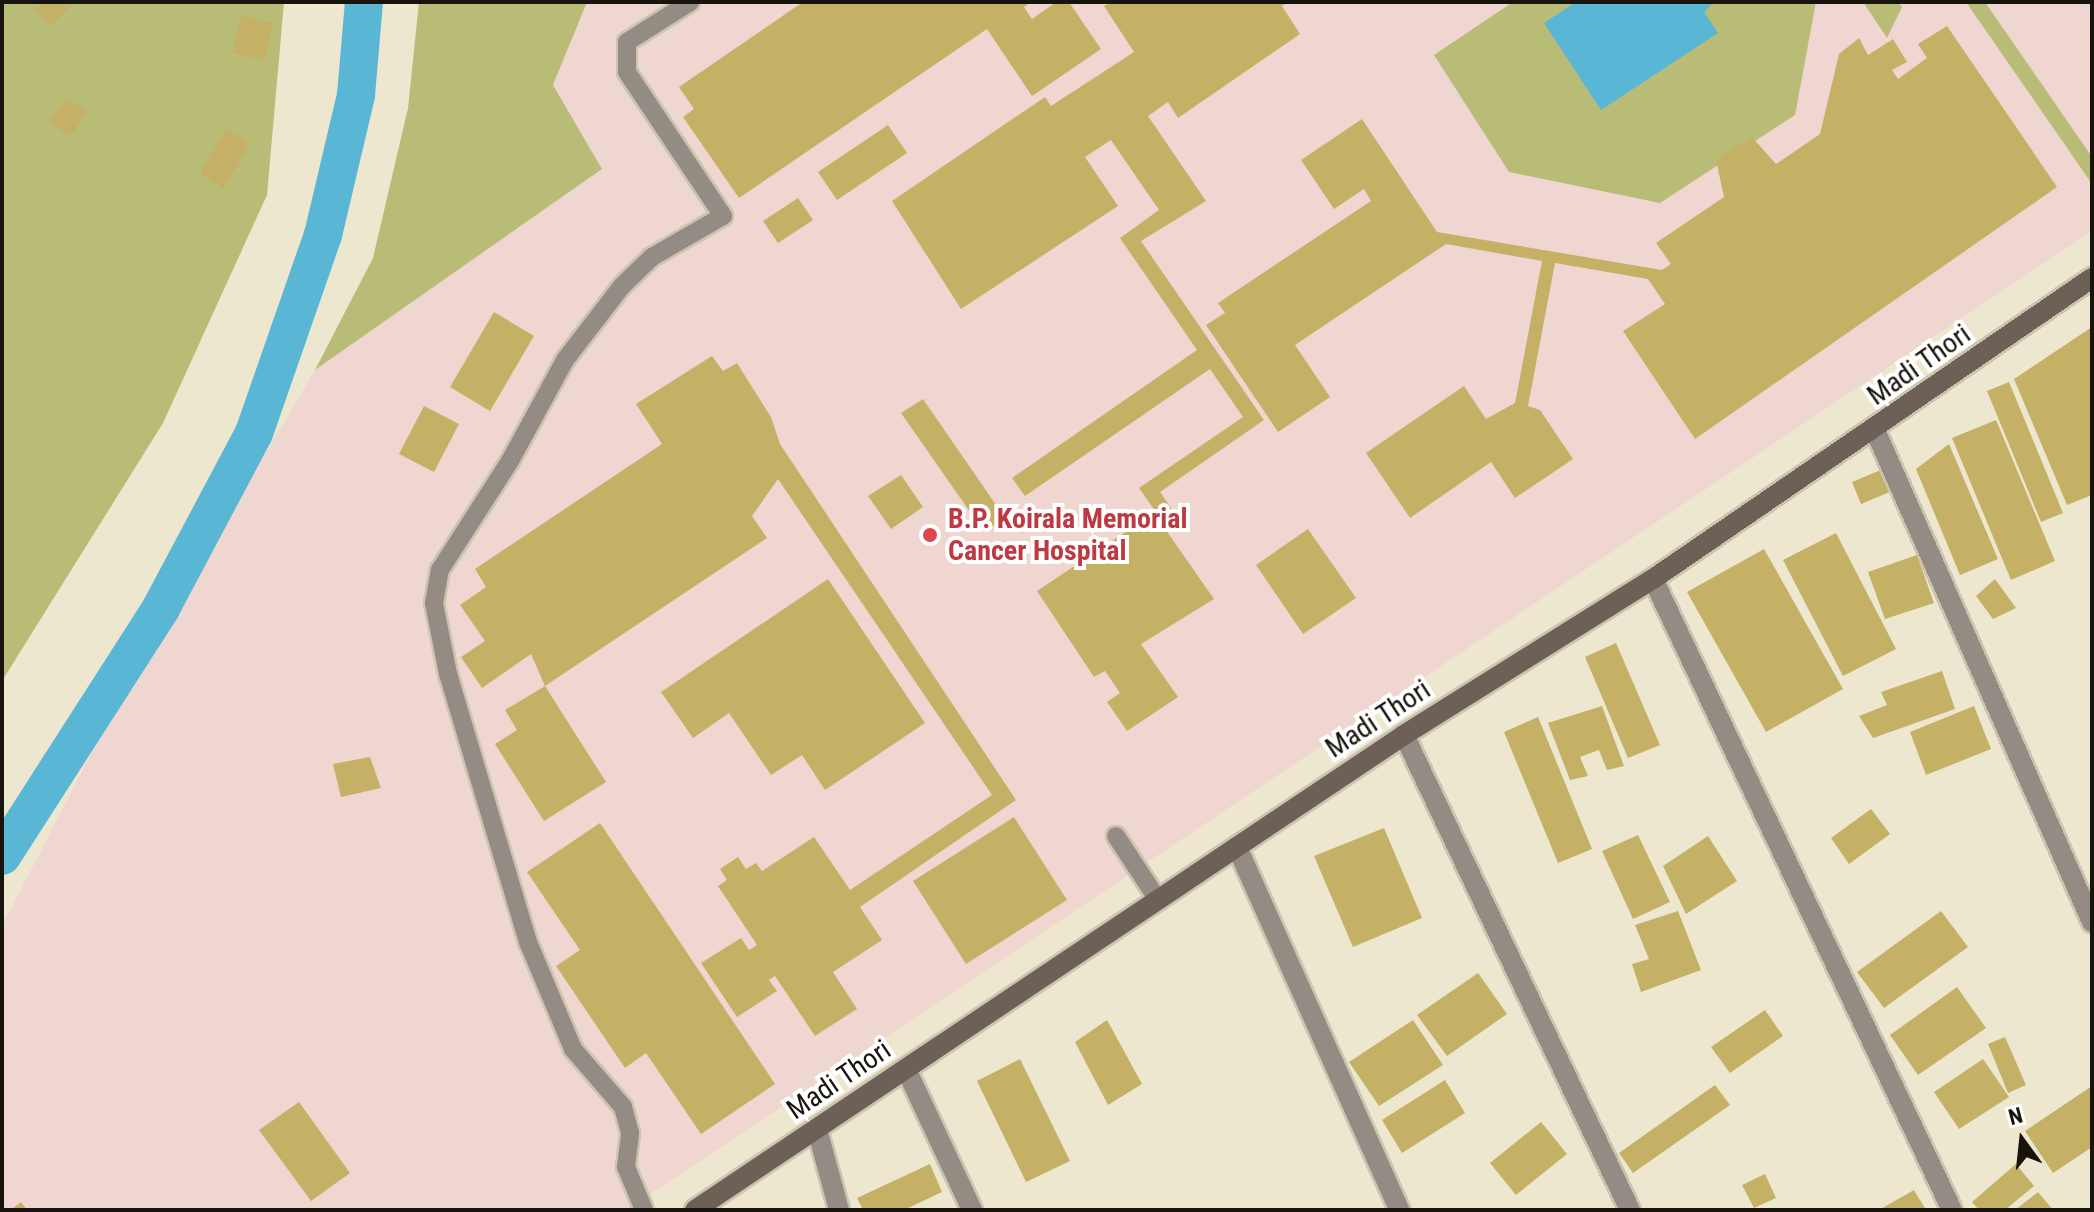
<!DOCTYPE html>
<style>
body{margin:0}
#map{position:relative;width:2094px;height:1212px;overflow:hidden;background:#ede7cf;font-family:"Roboto Condensed",sans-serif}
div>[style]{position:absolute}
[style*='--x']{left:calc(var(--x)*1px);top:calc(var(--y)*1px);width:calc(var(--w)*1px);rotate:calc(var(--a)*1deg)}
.medical>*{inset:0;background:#f0d6d1}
.green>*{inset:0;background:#b9bc76}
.water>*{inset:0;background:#5ab6d5}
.canal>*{height:38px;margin:-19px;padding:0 19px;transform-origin:19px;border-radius:19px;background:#5ab6d5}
.building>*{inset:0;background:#c4b166}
.roads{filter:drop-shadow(2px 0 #cbc5b0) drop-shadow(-2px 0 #cbc5b0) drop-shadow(0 2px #cbc5b0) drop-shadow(0 -2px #cbc5b0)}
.lane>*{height:18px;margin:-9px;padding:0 9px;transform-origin:9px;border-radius:9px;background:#958b85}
.street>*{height:20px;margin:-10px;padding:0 10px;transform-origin:10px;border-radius:10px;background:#958b85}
.secondary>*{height:20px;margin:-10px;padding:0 10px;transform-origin:10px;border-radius:10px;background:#6d6057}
.dots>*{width:22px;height:22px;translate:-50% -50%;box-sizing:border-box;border:4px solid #fff;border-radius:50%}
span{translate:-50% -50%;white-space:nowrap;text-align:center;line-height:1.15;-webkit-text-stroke:8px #fff;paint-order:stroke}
.street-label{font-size:28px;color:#16140c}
.health-label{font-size:28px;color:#be3a42;font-weight:700}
.left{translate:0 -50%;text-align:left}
.frame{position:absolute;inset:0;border:4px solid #16140c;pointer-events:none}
.north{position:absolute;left:1982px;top:1100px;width:80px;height:80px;-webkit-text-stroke:6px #fff;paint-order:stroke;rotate:345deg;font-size:22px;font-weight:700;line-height:32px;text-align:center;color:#16140c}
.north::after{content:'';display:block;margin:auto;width:28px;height:36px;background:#16140c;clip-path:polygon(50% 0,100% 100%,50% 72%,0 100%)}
</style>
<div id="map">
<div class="medical">
<i style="clip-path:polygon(587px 2px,2092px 2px,2092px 231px,627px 1210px,2px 1210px,2px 926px,119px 700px,315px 370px,602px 169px,553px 85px)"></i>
</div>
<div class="green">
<i style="clip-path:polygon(2px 2px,284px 2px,267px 195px,163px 423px,2px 681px)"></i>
<i style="clip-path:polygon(419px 2px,587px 2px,553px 85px,602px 169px,315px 370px,373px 258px,408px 108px)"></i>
<i style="clip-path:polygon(1513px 2px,1816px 2px,1795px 115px,1660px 203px,1509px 172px,1434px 55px)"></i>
<i style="clip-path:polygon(1863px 2px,1898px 2px,1902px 7px,1887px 38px)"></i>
<i style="clip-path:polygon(1966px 2px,1985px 2px,2092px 157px,2092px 184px)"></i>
</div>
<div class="water">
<i style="clip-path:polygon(1576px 2px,1714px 2px,1704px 12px,1718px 33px,1601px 110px,1544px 23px)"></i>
</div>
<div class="canal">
<i style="--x:2;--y:856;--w:295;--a:-57.3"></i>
<i style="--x:161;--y:608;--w:198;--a:-62"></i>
<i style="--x:254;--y:433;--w:210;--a:-70.8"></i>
<i style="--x:323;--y:235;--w:144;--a:-76.7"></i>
<i style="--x:356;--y:95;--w:93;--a:-85.1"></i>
</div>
<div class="building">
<i style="clip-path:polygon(42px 2px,74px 2px,51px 26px,34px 10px)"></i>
<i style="clip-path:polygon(803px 2px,1031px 2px,1024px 7px,1032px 19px,1056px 2px,1069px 2px,1101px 49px,1032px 96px,987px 29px,739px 198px,683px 117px,694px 109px,679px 87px)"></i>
<i style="clip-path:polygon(1110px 2px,1287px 2px,1282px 6px,1300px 34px,1178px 118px,1168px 102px,1148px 116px,1206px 201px,1141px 241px,1264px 420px,1160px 492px,1175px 514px,1163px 522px,1139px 488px,1243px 417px,1210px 369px,1025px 496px,1012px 478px,1197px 350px,1120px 238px,1159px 210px,1111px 140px,1085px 157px,1118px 206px,961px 309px,892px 201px,1045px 97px,1051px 106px,1134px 52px,1104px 6px)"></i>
<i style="clip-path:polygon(240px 16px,273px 23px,265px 60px,233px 53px)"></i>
<i style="clip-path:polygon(1947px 26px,2057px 187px,1695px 439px,1623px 331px,1665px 304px,1648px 279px,1555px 263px,1528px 406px,1540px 410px,1573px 459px,1515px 498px,1491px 462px,1410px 518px,1366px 453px,1464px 386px,1486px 419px,1515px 403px,1542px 261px,1446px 244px,1295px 345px,1330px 397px,1278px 432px,1206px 325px,1225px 313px,1218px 303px,1371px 201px,1364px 189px,1334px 209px,1301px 160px,1362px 119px,1437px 232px,1662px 270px,1671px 264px,1656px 243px,1724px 197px,1716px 160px,1752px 137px,1776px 164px,1820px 134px,1839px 54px,1859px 38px,1868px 55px,1893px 39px,1907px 62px,1892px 70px,1898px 79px,1927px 58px,1918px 44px)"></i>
<i style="clip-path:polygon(66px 98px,87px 111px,71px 136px,49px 123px)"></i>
<i style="clip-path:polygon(888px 125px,907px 153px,837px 200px,818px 172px)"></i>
<i style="clip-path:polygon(226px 129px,250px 143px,224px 188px,200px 174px)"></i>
<i style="clip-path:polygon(798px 198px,813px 220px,778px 243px,763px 221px)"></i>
<i style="clip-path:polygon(494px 312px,534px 336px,490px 411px,450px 387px)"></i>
<i style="clip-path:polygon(2092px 327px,2092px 495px,2067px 505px,2014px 379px)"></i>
<i style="clip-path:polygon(712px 356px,723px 371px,737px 363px,771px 417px,780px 444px,1016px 800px,860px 907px,882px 940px,833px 972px,857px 1009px,815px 1036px,775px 976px,769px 980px,777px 991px,737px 1017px,701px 963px,741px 938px,749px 950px,757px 945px,718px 886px,727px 880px,720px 869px,738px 857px,746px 869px,756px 863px,762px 871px,814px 837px,850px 890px,992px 795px,778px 479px,752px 516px,767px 538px,545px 686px,531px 654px,482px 688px,461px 657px,485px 641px,460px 605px,486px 587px,475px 569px,662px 444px,636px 404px)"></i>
<i style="clip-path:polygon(2009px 382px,2063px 513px,2041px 522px,1987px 391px)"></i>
<i style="clip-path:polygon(923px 399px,1005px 518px,984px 532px,901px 413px)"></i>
<i style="clip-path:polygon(424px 406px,459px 424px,434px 472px,399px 454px)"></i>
<i style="clip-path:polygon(1996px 420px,2055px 561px,2011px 580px,1952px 438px)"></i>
<i style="clip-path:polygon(1949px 444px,1998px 559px,1960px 575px,1916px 469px)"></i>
<i style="clip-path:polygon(1883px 469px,1892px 491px,1861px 504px,1852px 482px)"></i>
<i style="clip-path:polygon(901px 475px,923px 507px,891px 529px,868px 496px)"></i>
<i style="clip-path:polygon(1154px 513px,1214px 599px,1141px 644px,1178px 697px,1127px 731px,1107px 702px,1120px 693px,1105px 671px,1094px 677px,1037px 591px)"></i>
<i style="clip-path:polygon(1308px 529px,1356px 598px,1303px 634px,1256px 565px)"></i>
<i style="clip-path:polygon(1836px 533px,1896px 649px,1843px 676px,1783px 560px)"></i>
<i style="clip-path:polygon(1764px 549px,1843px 689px,1766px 732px,1687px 592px)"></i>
<i style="clip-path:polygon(1917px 555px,1934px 603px,1885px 619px,1868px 572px)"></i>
<i style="clip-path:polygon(828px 579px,925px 723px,825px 790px,802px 755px,771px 775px,729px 713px,693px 738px,661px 692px)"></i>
<i style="clip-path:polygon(1995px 579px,2016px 608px,1993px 619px,1976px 596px)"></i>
<i style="clip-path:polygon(1616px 643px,1660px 745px,1628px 758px,1585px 657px)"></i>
<i style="clip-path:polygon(1942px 671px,1955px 709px,1873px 738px,1859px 716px,1887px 705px,1881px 692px)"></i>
<i style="clip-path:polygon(545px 686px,606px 782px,544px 821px,495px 744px,517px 730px,505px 710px)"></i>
<i style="clip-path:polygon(1602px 706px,1624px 766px,1607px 770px,1599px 750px,1580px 757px,1588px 776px,1570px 780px,1548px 723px)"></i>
<i style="clip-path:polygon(1974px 706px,1991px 749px,1926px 775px,1910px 732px)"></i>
<i style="clip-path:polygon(1538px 717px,1592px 849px,1558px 863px,1504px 732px)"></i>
<i style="clip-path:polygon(370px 757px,381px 788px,341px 797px,333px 764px)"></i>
<i style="clip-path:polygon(1871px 809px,1890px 834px,1849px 864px,1831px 838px)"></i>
<i style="clip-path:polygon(1014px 817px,1067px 900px,966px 964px,913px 881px)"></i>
<i style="clip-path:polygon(600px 823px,775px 1084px,701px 1134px,646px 1053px,625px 1068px,556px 966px,580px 950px,527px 872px)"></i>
<i style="clip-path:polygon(1384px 828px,1422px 918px,1353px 947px,1314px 856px)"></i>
<i style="clip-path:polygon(1638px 835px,1670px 902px,1633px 919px,1602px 851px)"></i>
<i style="clip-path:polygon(1708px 836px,1737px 881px,1686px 914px,1663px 866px)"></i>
<i style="clip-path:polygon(1678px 911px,1701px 970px,1641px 992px,1632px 964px,1649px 959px,1635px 925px)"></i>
<i style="clip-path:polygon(1941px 911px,1968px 947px,1884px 1008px,1857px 972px)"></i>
<i style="clip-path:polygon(1478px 973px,1507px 1014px,1447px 1056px,1417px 1015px)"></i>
<i style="clip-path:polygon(1957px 987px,1986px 1028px,1918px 1075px,1890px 1035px)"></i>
<i style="clip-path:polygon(1765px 1010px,1783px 1036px,1730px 1073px,1711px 1047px)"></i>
<i style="clip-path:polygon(1107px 1020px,1142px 1084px,1108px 1105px,1075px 1042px)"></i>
<i style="clip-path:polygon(1413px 1020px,1443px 1065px,1379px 1106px,1349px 1062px)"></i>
<i style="clip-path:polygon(2005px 1037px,2026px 1085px,2008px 1093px,1988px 1044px)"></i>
<i style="clip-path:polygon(1020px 1059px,1070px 1161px,1026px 1182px,977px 1081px)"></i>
<i style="clip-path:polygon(1983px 1059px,2009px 1097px,1959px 1129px,1934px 1092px)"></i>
<i style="clip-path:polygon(1445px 1080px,1465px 1113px,1402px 1153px,1382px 1120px)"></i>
<i style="clip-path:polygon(1715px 1085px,1730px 1105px,1633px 1173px,1619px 1153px)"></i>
<i style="clip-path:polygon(2092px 1086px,2092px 1147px,2053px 1173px,2025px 1131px)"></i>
<i style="clip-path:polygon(299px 1102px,350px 1173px,311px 1201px,259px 1130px)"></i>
<i style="clip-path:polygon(1541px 1122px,1567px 1154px,1516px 1195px,1490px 1163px)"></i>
<i style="clip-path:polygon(930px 1164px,942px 1192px,904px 1210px,863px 1210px,857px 1198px)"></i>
<i style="clip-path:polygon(2016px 1164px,2034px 1186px,2005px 1210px,1979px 1210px,1972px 1202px)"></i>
<i style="clip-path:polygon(1765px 1174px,1776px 1198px,1754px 1208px,1742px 1185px)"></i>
<i style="clip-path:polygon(1914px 1190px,1926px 1210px,1879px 1210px)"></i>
<i style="clip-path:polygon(2038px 1192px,2053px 1210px,2015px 1210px)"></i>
<i style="clip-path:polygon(21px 1202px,27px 1210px,11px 1210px)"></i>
</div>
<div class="roads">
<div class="lane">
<i style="--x:1116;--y:836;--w:77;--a:56.7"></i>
<i style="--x:644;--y:1210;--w:47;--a:-112.7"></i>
<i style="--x:626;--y:1167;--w:34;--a:-83"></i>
<i style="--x:630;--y:1133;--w:27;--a:-105"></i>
<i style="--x:623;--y:1107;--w:77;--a:-130.8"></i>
<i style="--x:573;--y:1049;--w:116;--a:-112.8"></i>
<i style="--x:528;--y:942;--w:280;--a:-106.6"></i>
<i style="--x:448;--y:674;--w:72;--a:-101.2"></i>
<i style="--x:434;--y:603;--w:34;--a:-80"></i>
<i style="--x:440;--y:570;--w:130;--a:-57.3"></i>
<i style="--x:510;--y:461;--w:115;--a:-61.4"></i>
<i style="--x:565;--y:360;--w:93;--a:-52.4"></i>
<i style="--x:622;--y:286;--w:42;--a:-44"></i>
<i style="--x:652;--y:257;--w:82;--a:-30"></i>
<i style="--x:723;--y:216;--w:173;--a:-123.7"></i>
<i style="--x:627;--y:72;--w:30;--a:-90"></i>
<i style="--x:627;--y:42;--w:75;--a:-32.4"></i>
</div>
<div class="street">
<i style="--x:1875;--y:430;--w:538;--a:66.2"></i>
<i style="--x:1653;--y:579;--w:698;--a:64.65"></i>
<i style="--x:1404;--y:735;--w:526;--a:64.56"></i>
<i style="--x:1237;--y:847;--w:398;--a:65.9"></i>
<i style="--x:906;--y:1069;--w:156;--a:64.9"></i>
<i style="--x:817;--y:1129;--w:84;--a:74.8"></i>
</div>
<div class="secondary">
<i style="--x:695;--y:1210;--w:853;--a:-33.82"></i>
<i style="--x:1404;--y:735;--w:294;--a:-32.1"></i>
<i style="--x:1653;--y:579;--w:532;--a:-34.44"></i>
</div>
</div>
<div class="dots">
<i style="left:930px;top:535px;background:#e0444e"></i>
</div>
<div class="street-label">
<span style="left:1919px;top:365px;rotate:-35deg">Madi Thori</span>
<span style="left:1378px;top:719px;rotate:-33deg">Madi Thori</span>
<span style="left:839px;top:1080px;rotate:-34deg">Madi Thori</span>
</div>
<div class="health-label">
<span class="left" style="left:948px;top:535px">B.P. Koirala Memorial<br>Cancer Hospital</span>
</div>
<div class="frame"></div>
<div class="north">N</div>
</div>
